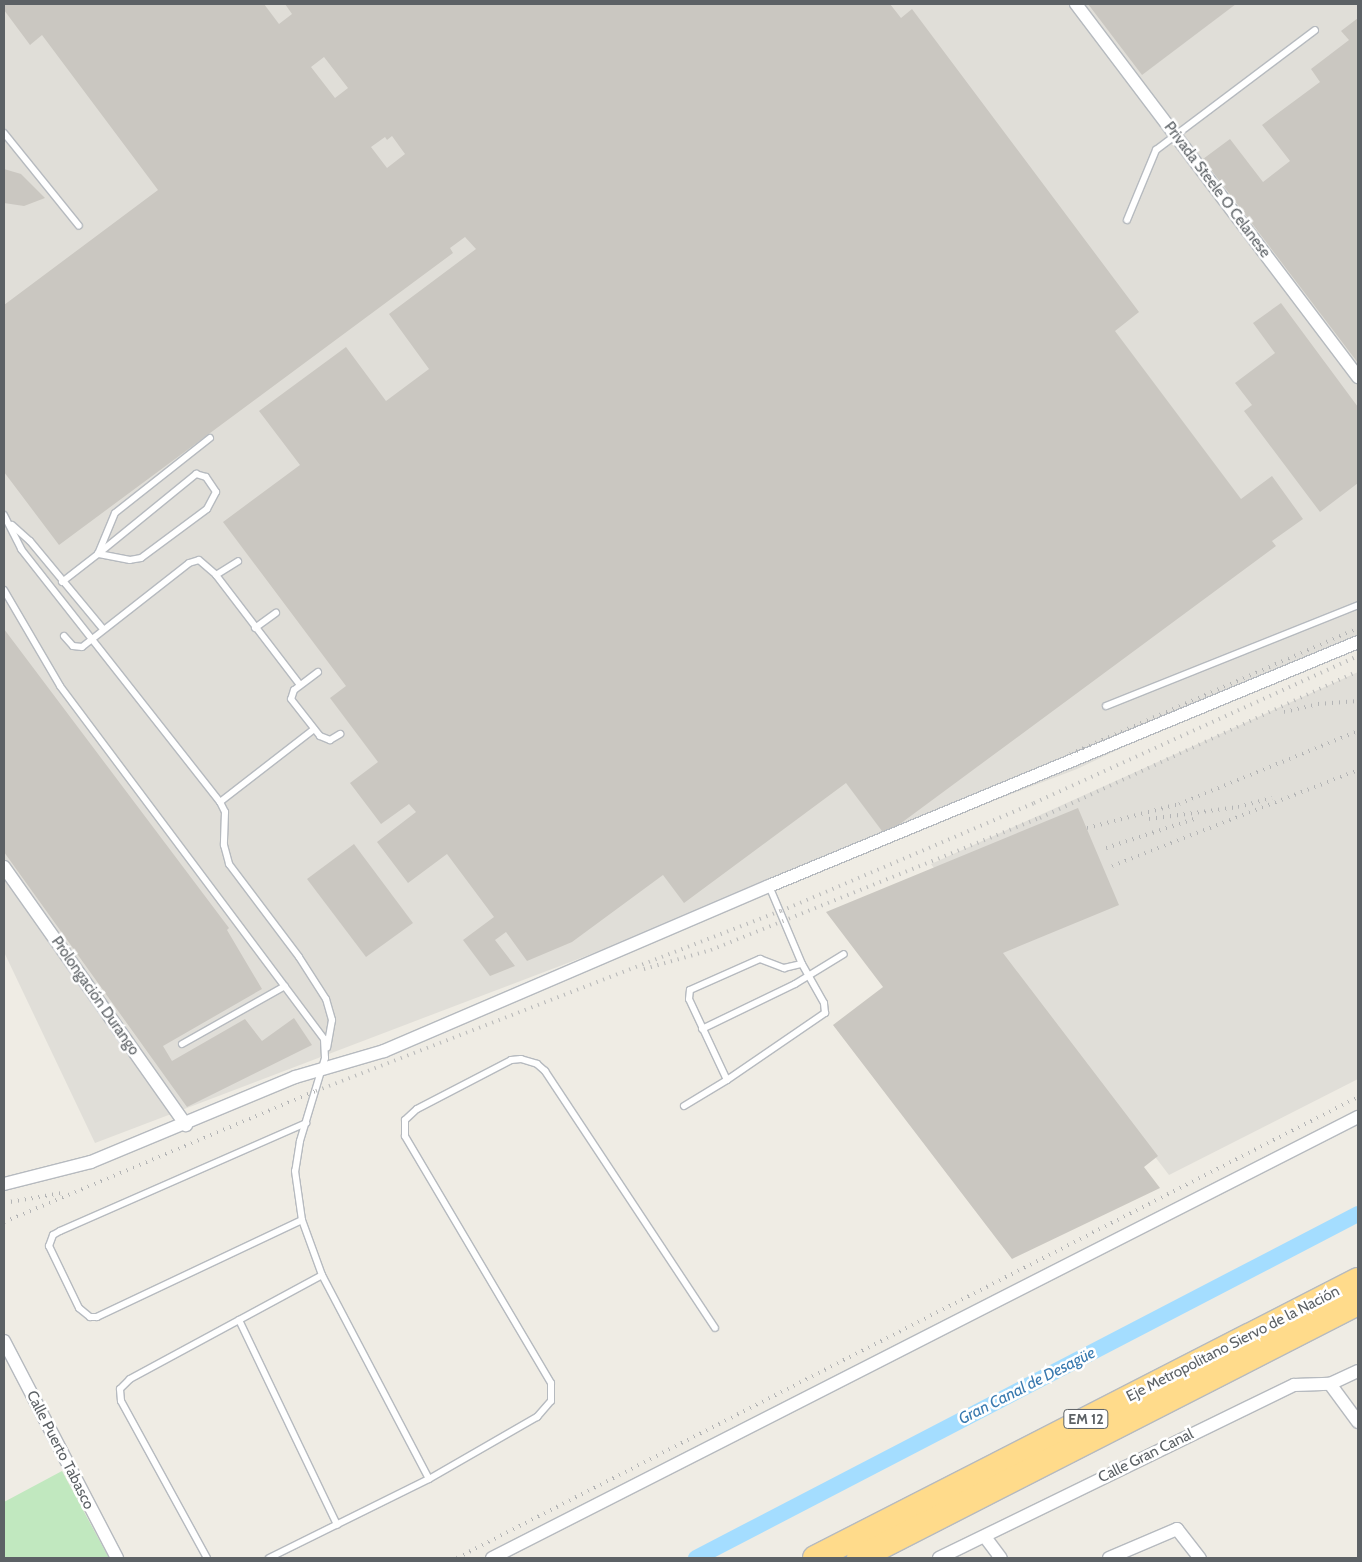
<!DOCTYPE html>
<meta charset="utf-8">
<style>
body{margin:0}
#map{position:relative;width:1362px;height:1562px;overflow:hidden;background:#efece4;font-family:Cabin,sans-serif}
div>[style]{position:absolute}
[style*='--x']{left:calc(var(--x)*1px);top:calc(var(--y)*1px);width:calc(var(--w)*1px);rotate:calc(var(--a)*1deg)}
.industrial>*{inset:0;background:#e0ded8}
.green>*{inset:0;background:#c1e8bf}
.canal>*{height:16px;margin:-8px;padding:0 8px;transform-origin:8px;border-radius:8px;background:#a4ddff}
.building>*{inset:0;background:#cac7c1}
.roads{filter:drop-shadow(1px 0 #b6babf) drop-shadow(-1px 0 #b6babf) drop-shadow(0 1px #b6babf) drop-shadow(0 -1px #b6babf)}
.service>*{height:6px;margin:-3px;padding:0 3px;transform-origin:3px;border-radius:3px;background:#fff}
.minor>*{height:12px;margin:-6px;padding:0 6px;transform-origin:6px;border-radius:6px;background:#fff}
.motorway>*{height:24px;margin:-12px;padding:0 12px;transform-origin:12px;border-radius:12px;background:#ffdb8b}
.rail>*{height:4px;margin-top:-2px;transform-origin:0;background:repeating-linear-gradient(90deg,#b3b4b5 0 1px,transparent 0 7px)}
span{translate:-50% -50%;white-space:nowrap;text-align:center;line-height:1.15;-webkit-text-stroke:5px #fff;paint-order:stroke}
.shield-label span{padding:1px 4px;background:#fff;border:1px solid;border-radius:4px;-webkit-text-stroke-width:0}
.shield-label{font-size:14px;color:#5c6165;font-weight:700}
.street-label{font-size:15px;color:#5c6165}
.water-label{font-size:16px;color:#3879af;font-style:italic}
.frame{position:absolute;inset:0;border:5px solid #5c6165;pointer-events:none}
</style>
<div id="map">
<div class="industrial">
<i style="clip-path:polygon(4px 4px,1358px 4px,1358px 636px,1077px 769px,95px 1143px,4px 952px)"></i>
<i style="clip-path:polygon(1358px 672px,1358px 1079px,1169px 1175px,931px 864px)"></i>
</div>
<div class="green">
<i style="clip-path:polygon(62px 1471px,109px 1558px,4px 1558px,4px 1502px)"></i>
</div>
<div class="canal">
<i style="--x:696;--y:1558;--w:746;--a:-27.46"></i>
</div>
<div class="building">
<i style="clip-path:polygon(evenodd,4px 4px,264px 4px,279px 24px,292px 14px,285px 4px,890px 4px,901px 18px,912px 9px,1139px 312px,1115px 331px,1241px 499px,1272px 476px,1303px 519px,1272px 541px,1276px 546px,885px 835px,846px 783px,684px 903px,663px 875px,572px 942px,527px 961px,506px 932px,495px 940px,515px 966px,490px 976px,463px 940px,494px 917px,447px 854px,408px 883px,377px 842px,416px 812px,409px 804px,381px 824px,350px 783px,378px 762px,330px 698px,346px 686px,223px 522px,300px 465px,259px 411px,346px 347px,386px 401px,429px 369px,389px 314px,476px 249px,465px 237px,450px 248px,453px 253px,59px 545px,4px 472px,4px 305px,158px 190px,42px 35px,30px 45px,4px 10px,4px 4px,324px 57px,348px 88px,335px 98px,311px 67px,324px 57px,4px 4px,392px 136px,405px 154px,387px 168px,371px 147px,385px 137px,387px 140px,392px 136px)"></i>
<i style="clip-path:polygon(1088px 4px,1236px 4px,1142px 75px)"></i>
<i style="clip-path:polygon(1358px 18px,1358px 363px,1203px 159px,1230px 139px,1263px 182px,1290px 161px,1262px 125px,1320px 82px,1311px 69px,1349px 40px,1341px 31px)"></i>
<i style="clip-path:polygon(4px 169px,21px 174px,45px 198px,24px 206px,4px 203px)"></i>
<i style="clip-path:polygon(1281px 303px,1358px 407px,1358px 483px,1320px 512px,1244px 411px,1252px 405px,1235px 383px,1275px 353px,1253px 323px)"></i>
<i style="clip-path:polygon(4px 629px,229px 928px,227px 930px,262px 989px,163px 1046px,172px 1061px,245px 1019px,262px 1041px,294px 1018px,312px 1045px,187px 1107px,4px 852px)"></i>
<i style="clip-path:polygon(1078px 808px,1119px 905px,1003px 953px,1158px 1156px,1144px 1167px,1160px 1188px,1012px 1259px,833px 1025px,883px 987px,826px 912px)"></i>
<i style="clip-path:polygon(354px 844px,413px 923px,366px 957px,307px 879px)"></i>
</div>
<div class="roads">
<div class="service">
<i style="--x:4;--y:133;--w:119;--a:51.1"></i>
<i style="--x:1127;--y:220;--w:76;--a:-67.5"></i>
<i style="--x:1156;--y:150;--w:199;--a:-37"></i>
<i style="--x:4;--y:515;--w:38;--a:63"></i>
<i style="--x:21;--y:549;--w:322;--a:51.8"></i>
<i style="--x:220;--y:802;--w:11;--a:63"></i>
<i style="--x:225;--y:812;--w:33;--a:92"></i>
<i style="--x:224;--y:845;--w:20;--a:75"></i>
<i style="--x:229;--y:864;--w:116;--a:53"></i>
<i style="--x:299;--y:957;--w:50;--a:57.3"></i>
<i style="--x:326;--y:999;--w:22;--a:74"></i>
<i style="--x:332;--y:1020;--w:28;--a:100"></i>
<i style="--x:12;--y:525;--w:24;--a:42"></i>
<i style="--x:30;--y:541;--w:114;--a:50.3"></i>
<i style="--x:216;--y:575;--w:26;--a:-32"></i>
<i style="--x:62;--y:582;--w:46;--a:-37.9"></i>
<i style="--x:98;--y:554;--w:127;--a:-39.2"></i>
<i style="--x:196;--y:474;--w:10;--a:17"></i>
<i style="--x:206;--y:477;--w:18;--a:56"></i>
<i style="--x:216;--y:492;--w:19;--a:118"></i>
<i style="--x:207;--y:509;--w:82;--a:143.4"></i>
<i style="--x:141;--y:558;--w:11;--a:170"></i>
<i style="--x:130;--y:560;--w:33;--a:-169"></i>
<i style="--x:98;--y:554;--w:44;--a:-67.5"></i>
<i style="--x:115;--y:513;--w:121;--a:-38.3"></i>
<i style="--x:4;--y:590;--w:111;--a:59.7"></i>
<i style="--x:60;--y:686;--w:441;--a:53.2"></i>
<i style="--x:324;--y:1039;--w:19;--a:87"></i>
<i style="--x:325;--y:1058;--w:87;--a:106.8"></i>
<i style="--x:300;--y:1141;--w:30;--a:99"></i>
<i style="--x:295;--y:1171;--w:49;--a:81.9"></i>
<i style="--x:302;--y:1220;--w:59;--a:70"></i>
<i style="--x:322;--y:1275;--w:230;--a:62.3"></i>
<i style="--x:255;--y:628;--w:26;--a:-36"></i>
<i style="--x:64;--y:636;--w:13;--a:48"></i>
<i style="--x:73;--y:646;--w:9;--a:6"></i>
<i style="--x:82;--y:647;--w:136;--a:-38.1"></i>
<i style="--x:189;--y:563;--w:10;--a:-17"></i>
<i style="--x:199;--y:560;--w:23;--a:41"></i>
<i style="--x:216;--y:575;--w:138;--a:52.6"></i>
<i style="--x:318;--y:672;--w:30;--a:143"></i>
<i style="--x:294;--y:690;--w:9;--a:108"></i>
<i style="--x:291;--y:699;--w:47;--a:51.9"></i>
<i style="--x:320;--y:736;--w:11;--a:22"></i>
<i style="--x:330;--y:740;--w:12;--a:-31"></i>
<i style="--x:1106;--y:706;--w:271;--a:-21.8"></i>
<i style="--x:220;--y:802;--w:119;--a:-37.8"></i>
<i style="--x:702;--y:1029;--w:103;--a:-25.8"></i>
<i style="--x:795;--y:984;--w:57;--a:-31.5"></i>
<i style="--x:182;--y:1044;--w:118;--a:-29.4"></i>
<i style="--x:727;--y:1080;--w:89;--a:-115.1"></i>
<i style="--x:689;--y:999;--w:9;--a:-84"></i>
<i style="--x:690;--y:990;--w:77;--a:-23.9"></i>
<i style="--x:760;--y:959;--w:26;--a:21"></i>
<i style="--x:784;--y:968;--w:18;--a:-13"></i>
<i style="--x:684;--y:1106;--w:50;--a:-31.2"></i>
<i style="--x:727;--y:1080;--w:119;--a:-34.4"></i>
<i style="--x:825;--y:1013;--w:10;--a:-96"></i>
<i style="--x:824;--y:1003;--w:45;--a:-119.4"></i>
<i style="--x:802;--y:964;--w:85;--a:-112.9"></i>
<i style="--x:302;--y:1220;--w:227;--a:154.7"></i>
<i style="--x:97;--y:1317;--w:7;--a:180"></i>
<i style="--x:90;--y:1317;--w:14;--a:-141"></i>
<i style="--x:79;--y:1308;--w:69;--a:-115.8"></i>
<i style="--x:49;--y:1246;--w:12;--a:-70"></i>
<i style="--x:53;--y:1235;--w:8;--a:-30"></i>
<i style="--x:60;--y:1231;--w:269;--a:-23.7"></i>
<i style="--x:239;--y:1320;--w:227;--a:64.4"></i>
<i style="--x:207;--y:1558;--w:179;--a:-118.7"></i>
<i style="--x:121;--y:1401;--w:12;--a:-95"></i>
<i style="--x:120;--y:1389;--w:14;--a:-45"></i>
<i style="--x:130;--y:1379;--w:218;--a:-28.4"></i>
<i style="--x:269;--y:1558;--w:178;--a:-26.3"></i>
<i style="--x:429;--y:1479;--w:125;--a:-29.9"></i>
<i style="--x:537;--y:1417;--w:21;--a:-49"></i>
<i style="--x:551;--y:1401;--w:18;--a:-90"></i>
<i style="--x:551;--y:1383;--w:287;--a:-120.6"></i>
<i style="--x:405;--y:1136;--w:16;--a:-90"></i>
<i style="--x:405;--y:1120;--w:16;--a:-43"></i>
<i style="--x:417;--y:1109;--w:106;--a:-27.5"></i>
<i style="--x:511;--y:1060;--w:10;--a:-6"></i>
<i style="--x:521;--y:1059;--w:17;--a:17"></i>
<i style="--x:537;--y:1064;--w:11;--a:41"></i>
<i style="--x:545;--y:1071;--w:308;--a:56.5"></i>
</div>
<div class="minor">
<i style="--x:1076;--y:4;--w:468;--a:52.9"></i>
<i style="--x:4;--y:867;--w:316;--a:54.8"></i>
<i style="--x:4;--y:1184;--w:90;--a:-14.2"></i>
<i style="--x:91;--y:1162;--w:221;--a:-22.6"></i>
<i style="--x:295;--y:1077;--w:93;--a:-16.3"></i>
<i style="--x:384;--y:1051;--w:419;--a:-23.2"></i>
<i style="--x:769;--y:886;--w:638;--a:-22.5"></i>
<i style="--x:4;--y:1341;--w:245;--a:62.5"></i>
<i style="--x:1330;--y:1384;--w:47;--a:53.6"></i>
<i style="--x:985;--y:1537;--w:26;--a:53"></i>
<i style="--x:492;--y:1558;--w:972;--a:-26.99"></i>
<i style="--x:939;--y:1558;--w:395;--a:-26"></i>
<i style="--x:1294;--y:1385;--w:36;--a:-2"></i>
<i style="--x:1330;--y:1384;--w:31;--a:-25"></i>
<i style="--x:1109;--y:1558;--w:74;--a:-23.1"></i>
<i style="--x:1177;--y:1529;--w:37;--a:52"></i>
</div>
<div class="motorway">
<i style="--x:815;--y:1558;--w:610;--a:-27.11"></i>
<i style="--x:859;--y:1558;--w:560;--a:-27.07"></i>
</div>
</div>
<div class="rail">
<i style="--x:1284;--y:712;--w:35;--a:-13"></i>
<i style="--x:1318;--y:704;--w:40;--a:-4.3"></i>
<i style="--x:1070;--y:754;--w:314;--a:-23.6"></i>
<i style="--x:1149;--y:819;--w:90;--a:-7.7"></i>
<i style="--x:1238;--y:807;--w:35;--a:-15"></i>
<i style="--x:1087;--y:828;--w:95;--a:-14.6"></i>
<i style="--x:1179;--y:804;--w:193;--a:-22.2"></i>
<i style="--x:1106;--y:848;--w:96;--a:-18.2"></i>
<i style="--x:1112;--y:866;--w:264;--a:-21.3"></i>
<i style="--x:644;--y:969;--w:70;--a:-15.8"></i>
<i style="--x:711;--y:950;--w:354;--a:-21.9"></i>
<i style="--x:1040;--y:818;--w:350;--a:-24.8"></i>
<i style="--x:4;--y:1203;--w:59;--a:-9.8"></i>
<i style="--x:4;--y:1222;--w:338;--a:-22.8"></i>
<i style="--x:316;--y:1091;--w:499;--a:-21.2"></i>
<i style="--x:781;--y:911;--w:275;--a:-23.1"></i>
<i style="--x:1034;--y:803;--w:356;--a:-24.4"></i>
<i style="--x:457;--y:1558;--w:1012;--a:-27.1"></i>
</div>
<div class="shield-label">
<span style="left:1086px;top:1419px">EM 12</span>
</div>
<div class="street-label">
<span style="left:1217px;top:190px;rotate:53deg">Privada Steele O Celanese</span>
<span style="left:95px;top:996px;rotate:55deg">Prolongación Durango</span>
<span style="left:1233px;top:1344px;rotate:-27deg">Eje Metropolitano Siervo de la Nación</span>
<span style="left:60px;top:1450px;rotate:63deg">Calle Puerto Tabasco</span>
<span style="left:1146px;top:1456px;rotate:-26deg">Calle Gran Canal</span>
</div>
<div class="water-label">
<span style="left:1027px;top:1386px;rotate:-27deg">Gran Canal de Desagüe</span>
</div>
<div class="frame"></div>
</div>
